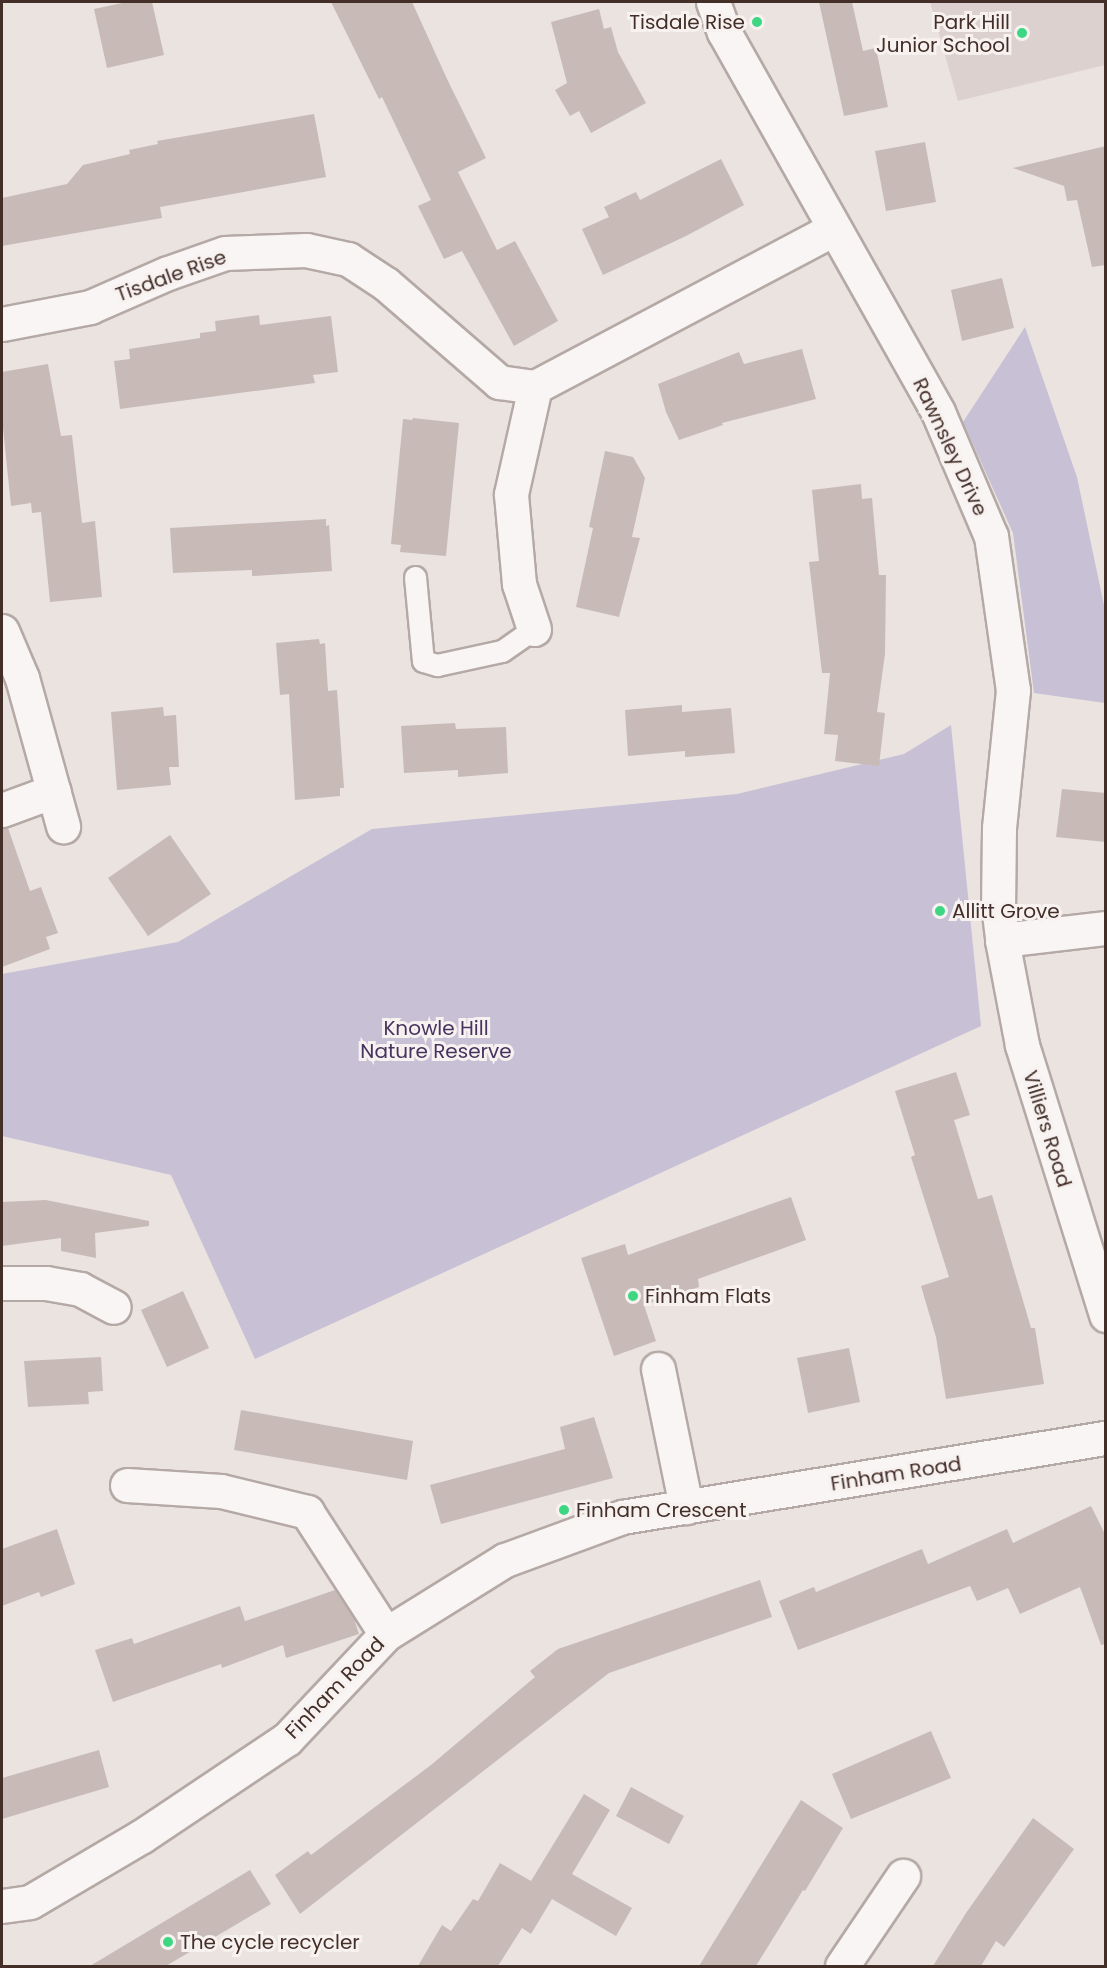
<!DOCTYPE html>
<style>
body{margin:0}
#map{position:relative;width:1107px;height:1968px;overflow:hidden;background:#eae3e0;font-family:Poppins,sans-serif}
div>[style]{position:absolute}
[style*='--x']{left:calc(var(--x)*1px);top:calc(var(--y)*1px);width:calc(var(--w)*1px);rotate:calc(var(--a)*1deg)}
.built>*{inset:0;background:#dcd1ce}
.green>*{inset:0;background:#c8c1d5}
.building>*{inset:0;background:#c8bbb7}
.roads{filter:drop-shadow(2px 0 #b5a9a5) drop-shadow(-2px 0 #b5a9a5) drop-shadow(0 2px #b5a9a5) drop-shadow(0 -2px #b5a9a5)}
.service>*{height:21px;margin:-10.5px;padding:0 10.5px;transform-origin:10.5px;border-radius:10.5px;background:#f8f5f4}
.minor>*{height:33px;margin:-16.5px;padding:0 16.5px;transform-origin:16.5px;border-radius:16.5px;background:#f8f5f4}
.dots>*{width:16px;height:16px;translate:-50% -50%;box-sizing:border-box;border:3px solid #f7f2f0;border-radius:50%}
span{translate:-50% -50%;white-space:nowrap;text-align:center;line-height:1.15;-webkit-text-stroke:6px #f7f2f0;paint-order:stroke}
.poi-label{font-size:20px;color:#432e28}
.right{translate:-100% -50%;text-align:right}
.left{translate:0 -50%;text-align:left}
.street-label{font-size:20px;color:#432e28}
.park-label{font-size:20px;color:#463460}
.frame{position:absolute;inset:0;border:3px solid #432e28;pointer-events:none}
</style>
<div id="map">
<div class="built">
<i style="clip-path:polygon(930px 2px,1105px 2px,1105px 65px,958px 101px)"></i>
</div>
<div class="green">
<i style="clip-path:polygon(1025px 327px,1077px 477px,1105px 610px,1105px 703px,1034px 693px,1013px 533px,963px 422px)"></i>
<i style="clip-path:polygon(951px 725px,981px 1026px,255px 1359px,171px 1175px,2px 1136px,2px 974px,178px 942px,372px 829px,737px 794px,904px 754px)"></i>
</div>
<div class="building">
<i style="clip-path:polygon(127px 2px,152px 2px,164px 55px,107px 68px,94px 9px)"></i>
<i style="clip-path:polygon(331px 2px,412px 2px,448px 81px,486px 158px,458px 172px,497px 250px,515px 241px,558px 321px,514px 346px,462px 251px,444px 259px,418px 206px,431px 200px,382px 97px,379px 99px)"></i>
<i style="clip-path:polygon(819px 2px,852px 2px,863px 51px,876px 48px,888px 107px,844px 116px)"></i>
<i style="clip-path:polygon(599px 9px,604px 29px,611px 27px,618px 52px,646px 103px,591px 133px,579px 111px,570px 116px,555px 90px,567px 83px,551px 22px)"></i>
<i style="clip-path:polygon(314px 114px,326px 177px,160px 207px,162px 218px,2px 246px,2px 198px,67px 184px,83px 165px,130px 154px,129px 150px,158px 144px,157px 141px)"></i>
<i style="clip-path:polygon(925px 142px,936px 202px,886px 211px,875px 151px)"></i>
<i style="clip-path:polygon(1106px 146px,1106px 265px,1092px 267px,1077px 200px,1067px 201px,1064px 186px,1013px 168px)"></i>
<i style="clip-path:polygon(721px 159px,744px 205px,686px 236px,603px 275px,582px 229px,609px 217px,604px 207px,636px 192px,640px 200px)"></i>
<i style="clip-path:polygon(1002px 278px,1014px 328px,962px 341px,951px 290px)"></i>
<i style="clip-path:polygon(259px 315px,260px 325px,331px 316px,338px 372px,313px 375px,315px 383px,120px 409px,114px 361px,130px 359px,129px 349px,200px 338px,200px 333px,216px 331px,215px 321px)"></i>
<i style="clip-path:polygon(802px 349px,816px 399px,722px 423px,723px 425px,679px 440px,666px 412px,658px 384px,739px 352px,744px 364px)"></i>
<i style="clip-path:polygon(48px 364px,61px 436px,72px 435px,82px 523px,95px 521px,102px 597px,50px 602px,41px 512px,32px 513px,31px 503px,11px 506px,2px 418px,2px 372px)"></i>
<i style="clip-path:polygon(413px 418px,459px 423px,446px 556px,400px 552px,401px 545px,391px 544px,403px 419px,412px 420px)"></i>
<i style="clip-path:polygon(605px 451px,633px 457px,645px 478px,632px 537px,640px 538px,619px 617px,576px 607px,593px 528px,589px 527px)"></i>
<i style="clip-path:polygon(861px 484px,862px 499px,872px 498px,879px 575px,886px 575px,885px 654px,877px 712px,885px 713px,879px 766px,835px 761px,838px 735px,824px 734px,830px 673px,822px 673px,809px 562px,819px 561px,812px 490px)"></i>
<i style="clip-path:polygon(326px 519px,326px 526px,329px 525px,332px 571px,252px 576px,252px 570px,173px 573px,170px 528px)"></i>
<i style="clip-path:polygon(319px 639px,320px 644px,325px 643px,328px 691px,337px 690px,344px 788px,340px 788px,340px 796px,295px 800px,289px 694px,280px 695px,276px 643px)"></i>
<i style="clip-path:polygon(682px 705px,682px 712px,731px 708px,735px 753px,685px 757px,685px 751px,628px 756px,625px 710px)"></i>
<i style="clip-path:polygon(163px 707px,164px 716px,176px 715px,179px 767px,169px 767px,171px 785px,117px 790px,111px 712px)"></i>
<i style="clip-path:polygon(455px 723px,456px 729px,506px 727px,508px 773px,458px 777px,458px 770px,404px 773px,401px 726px)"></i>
<i style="clip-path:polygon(1062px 789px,1106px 793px,1106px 842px,1056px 837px)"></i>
<i style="clip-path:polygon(2px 828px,8px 828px,30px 891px,41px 887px,58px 933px,46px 937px,50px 949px,2px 967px)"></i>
<i style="clip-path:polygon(170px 835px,211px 894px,148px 936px,108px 878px)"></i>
<i style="clip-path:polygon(956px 1072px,970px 1115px,954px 1120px,978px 1199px,992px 1195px,1031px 1328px,1035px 1328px,1044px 1384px,946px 1399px,936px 1337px,921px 1286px,949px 1277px,911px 1157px,915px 1155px,895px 1091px)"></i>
<i style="clip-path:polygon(791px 1197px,806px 1240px,698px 1279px,699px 1287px,644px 1305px,656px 1341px,614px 1356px,581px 1258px,625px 1244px,628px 1255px)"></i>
<i style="clip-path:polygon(46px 1200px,149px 1221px,149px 1226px,95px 1233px,96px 1258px,61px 1251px,61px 1238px,2px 1246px,2px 1202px)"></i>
<i style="clip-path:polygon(183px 1291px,209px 1348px,167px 1367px,141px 1310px)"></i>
<i style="clip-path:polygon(849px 1348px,860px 1402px,808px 1413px,797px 1358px)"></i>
<i style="clip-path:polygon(101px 1357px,103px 1391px,88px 1392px,89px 1404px,28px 1407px,24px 1361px)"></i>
<i style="clip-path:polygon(241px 1410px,413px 1441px,407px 1480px,234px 1450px)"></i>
<i style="clip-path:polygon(594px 1417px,613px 1478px,441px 1524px,430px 1485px,565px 1449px,560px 1427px)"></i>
<i style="clip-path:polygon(1091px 1506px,1106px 1536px,1106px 1644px,1101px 1645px,1080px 1587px,1020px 1614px,1008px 1588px,977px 1601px,970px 1586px,798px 1650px,779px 1601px,814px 1587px,816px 1592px,922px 1549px,928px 1564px,1007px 1529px,1013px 1543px)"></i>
<i style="clip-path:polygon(57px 1529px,75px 1584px,41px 1597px,39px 1592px,2px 1606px,2px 1549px)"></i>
<i style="clip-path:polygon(760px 1580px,772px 1617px,609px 1673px,300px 1914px,275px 1875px,308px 1851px,311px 1855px,431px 1765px,535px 1677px,530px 1671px,558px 1649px)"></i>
<i style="clip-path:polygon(335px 1590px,354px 1619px,359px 1634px,286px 1658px,283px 1645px,222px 1668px,221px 1664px,113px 1702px,95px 1650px,132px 1638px,134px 1644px,240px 1606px,245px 1621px)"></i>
<i style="clip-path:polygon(931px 1731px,951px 1778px,851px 1819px,832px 1774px)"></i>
<i style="clip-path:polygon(99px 1750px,109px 1787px,2px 1819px,2px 1778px)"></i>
<i style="clip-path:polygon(631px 1787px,684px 1816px,669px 1844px,616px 1816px)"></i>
<i style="clip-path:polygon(584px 1794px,610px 1810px,572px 1874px,632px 1908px,616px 1936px,552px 1899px,531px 1934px,522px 1928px,498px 1966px,418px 1966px,442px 1925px,451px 1931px,473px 1899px,478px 1901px,500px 1863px,531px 1881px)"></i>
<i style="clip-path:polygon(801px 1800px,843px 1828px,805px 1891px,803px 1890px,756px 1966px,699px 1966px)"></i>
<i style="clip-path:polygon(1033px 1818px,1074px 1849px,1004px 1947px,996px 1941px,981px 1966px,933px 1966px,966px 1913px)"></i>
<i style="clip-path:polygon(250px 1870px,271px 1904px,166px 1966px,90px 1966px)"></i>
</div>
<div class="roads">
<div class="service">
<i style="--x:415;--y:577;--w:84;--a:84.6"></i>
<i style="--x:423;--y:661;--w:15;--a:16"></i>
<i style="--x:437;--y:665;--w:66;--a:-12.2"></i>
<i style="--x:502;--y:651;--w:39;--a:-35"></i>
</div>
<div class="minor">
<i style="--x:713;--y:2;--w:32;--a:70"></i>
<i style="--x:724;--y:32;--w:436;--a:60.6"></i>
<i style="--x:938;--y:412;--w:135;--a:66.9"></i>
<i style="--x:991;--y:536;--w:156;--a:81.9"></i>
<i style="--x:1013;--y:690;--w:139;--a:95.8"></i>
<i style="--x:999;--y:828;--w:77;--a:90.7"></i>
<i style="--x:998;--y:905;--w:35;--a:83"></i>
<i style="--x:1002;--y:940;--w:107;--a:79.2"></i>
<i style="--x:1022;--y:1045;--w:283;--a:72.7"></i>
<i style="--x:2;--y:324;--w:90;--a:-10.9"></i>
<i style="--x:90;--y:307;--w:85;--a:-23.6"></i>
<i style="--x:168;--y:273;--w:60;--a:-19.3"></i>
<i style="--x:225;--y:253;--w:81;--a:-2.1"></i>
<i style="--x:306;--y:250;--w:43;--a:12.1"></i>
<i style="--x:348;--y:259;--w:45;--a:33.3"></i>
<i style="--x:386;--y:284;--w:150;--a:40.9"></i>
<i style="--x:499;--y:382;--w:36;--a:8"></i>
<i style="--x:535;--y:387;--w:338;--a:-27.9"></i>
<i style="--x:534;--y:629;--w:47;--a:-108.4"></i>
<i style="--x:519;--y:584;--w:90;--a:-95.1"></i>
<i style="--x:511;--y:494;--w:110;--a:-77.4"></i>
<i style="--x:2;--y:631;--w:51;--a:66.9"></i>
<i style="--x:22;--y:678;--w:154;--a:74.5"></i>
<i style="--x:2;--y:810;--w:55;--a:-20.1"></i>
<i style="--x:1002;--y:940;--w:105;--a:-6.6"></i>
<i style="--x:2;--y:1283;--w:44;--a:0"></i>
<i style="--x:46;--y:1283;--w:35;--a:10"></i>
<i style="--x:80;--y:1289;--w:38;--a:28"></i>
<i style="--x:658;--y:1369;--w:141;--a:78.5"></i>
<i style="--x:127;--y:1485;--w:94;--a:3.7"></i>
<i style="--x:221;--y:1491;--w:89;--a:13.7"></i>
<i style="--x:307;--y:1512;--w:145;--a:57.1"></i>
<i style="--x:2;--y:1906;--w:28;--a:-8"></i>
<i style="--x:30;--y:1902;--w:130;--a:-30.5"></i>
<i style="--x:142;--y:1836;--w:174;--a:-33.8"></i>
<i style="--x:287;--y:1739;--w:144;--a:-46.7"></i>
<i style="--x:386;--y:1634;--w:140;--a:-31.9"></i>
<i style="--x:505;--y:1560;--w:125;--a:-20.2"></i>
<i style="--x:622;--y:1517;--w:490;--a:-9.3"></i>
<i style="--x:842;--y:1966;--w:109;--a:-55.9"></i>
</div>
</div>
<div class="dots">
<i style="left:757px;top:22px;background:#3dd784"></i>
<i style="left:1022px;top:33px;background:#3dd784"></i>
<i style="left:940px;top:911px;background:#3dd784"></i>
<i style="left:633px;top:1296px;background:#3dd784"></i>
<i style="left:564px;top:1510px;background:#3dd784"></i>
<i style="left:168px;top:1942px;background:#3dd784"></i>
</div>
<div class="poi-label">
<span class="right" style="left:745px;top:22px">Tisdale Rise</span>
<span class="right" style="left:1010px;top:34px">Park Hill<br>Junior School</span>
<span class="left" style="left:952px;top:911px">Allitt Grove</span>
<span class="left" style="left:645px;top:1296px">Finham Flats</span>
<span class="left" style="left:576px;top:1510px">Finham Crescent</span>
<span class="left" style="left:180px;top:1942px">The cycle recycler</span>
</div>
<div class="street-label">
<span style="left:171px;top:276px;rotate:-20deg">Tisdale Rise</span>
<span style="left:950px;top:447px;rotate:65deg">Rawnsley Drive</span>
<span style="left:1047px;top:1129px;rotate:73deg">Villiers Road</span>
<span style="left:896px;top:1474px;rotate:-9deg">Finham Road</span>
<span style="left:335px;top:1688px;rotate:-46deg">Finham Road</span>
</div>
<div class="park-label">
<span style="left:436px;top:1040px">Knowle Hill<br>Nature Reserve</span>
</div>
<div class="frame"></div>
</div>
